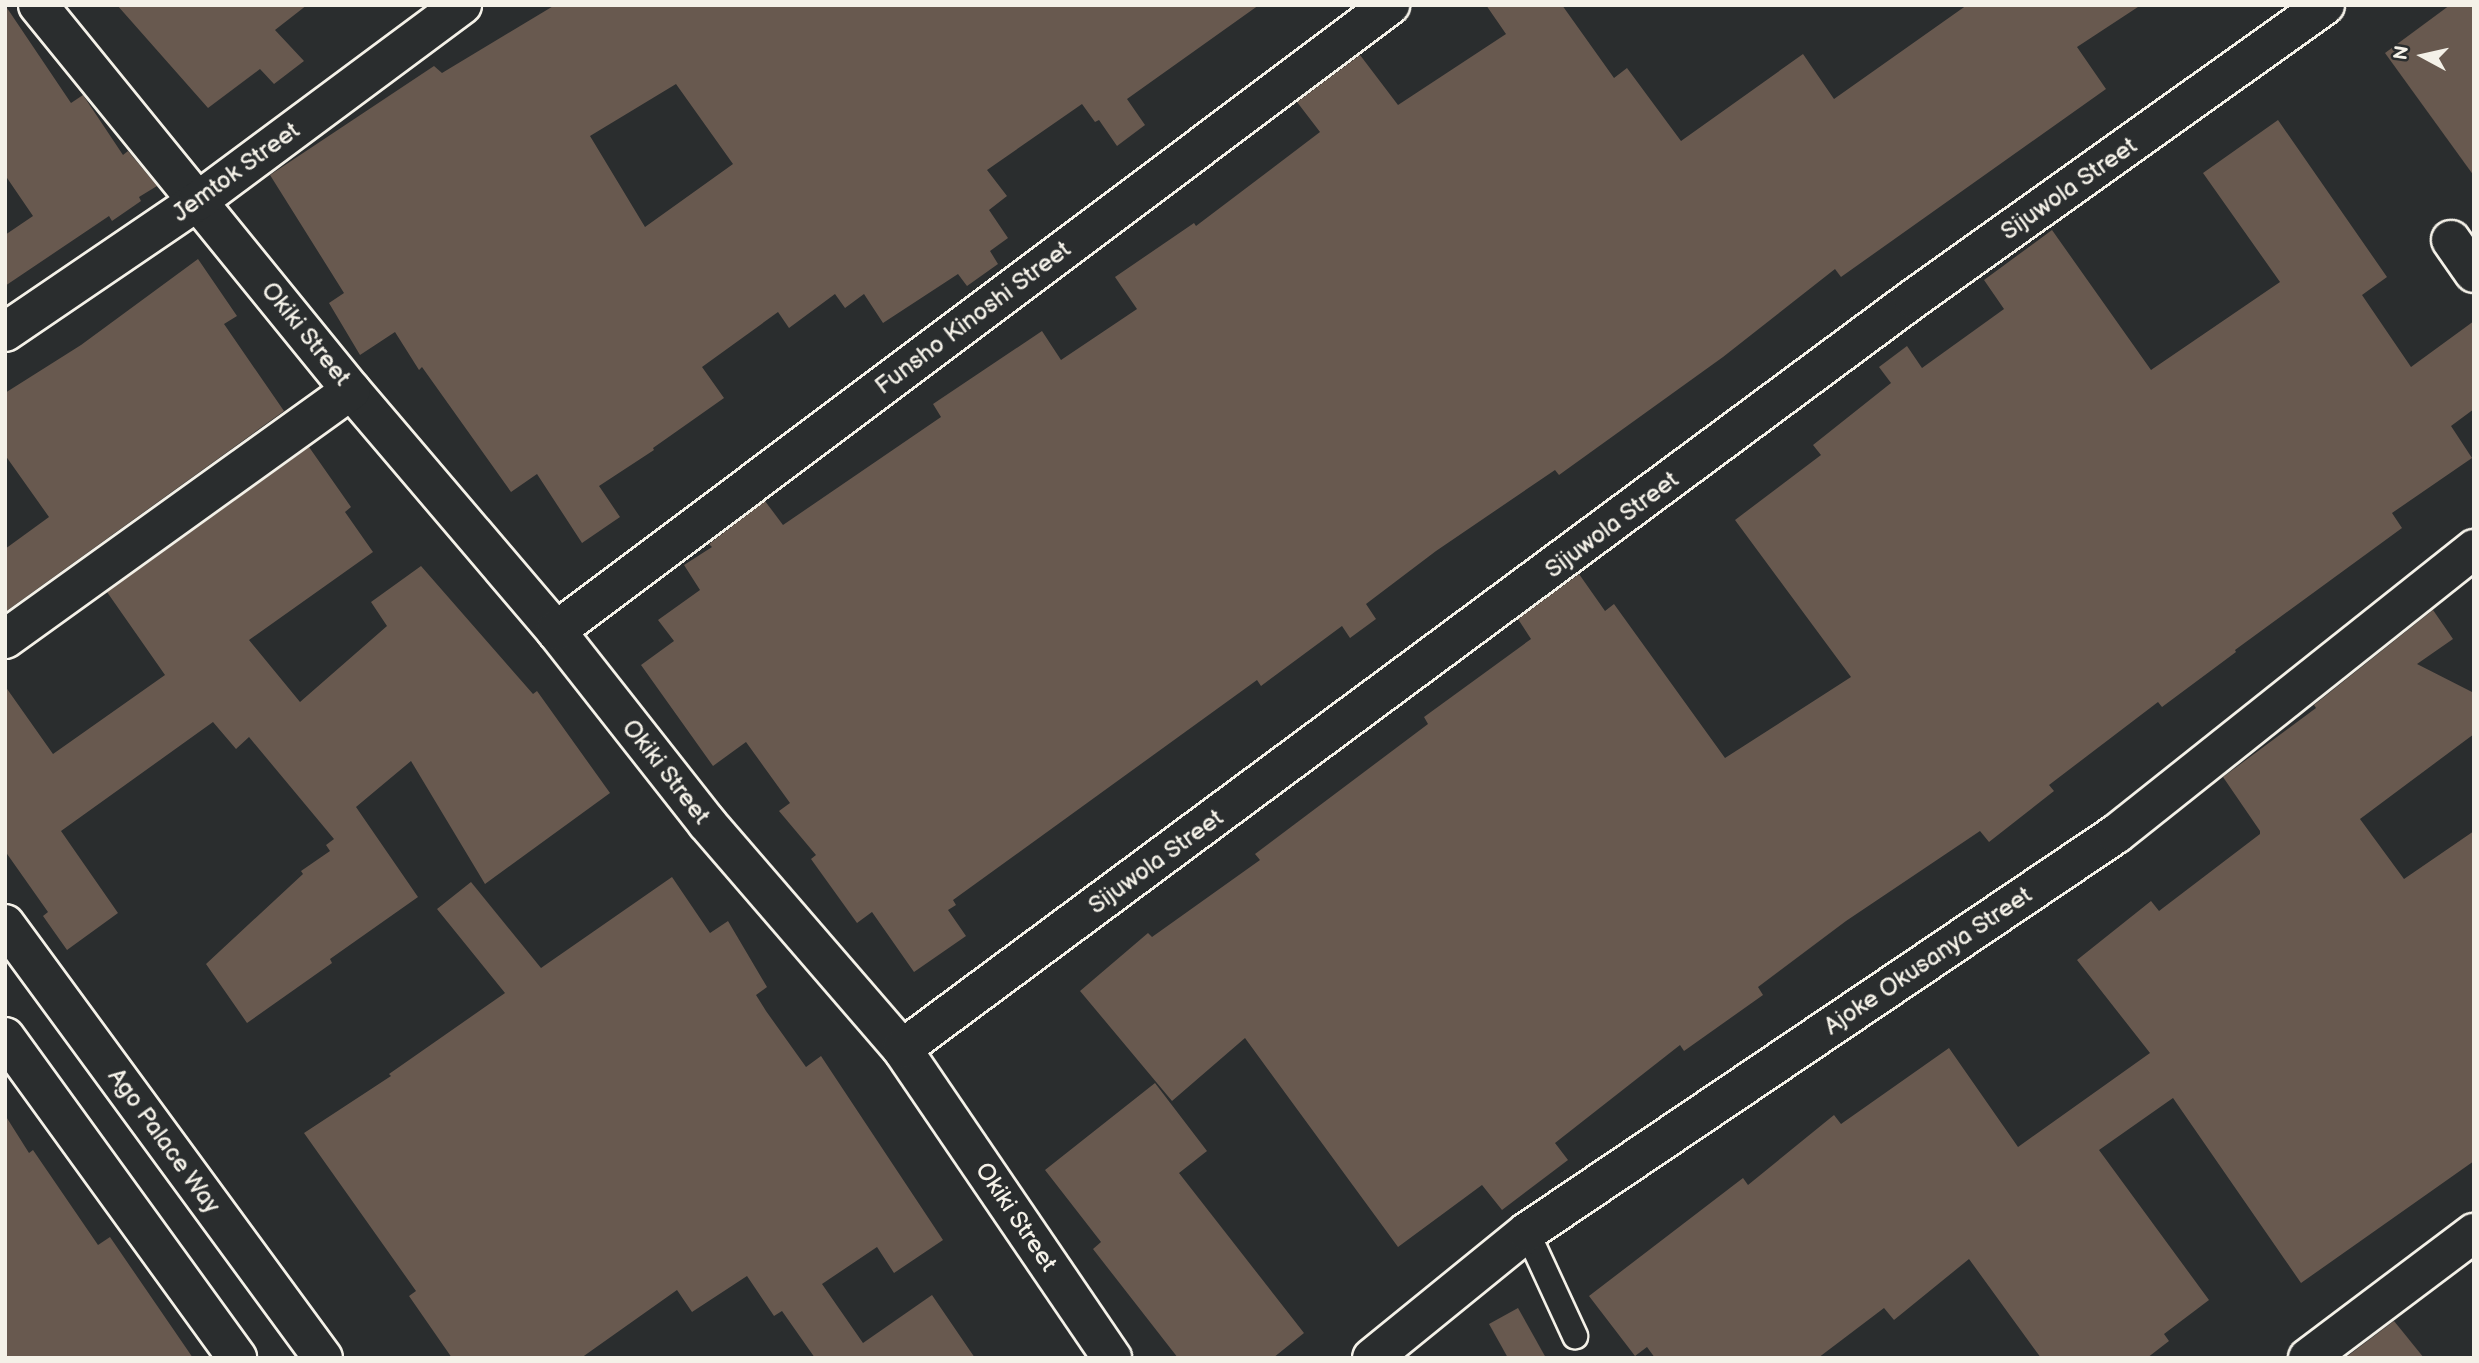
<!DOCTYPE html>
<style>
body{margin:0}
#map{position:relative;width:2479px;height:1363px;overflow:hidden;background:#2a2d2e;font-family:"Balsamiq Sans",sans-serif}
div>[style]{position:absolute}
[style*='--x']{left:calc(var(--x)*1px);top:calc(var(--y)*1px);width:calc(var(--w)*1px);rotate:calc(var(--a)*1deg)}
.building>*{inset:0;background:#68594f}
.roads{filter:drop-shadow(2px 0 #f4f1e8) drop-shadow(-2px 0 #f4f1e8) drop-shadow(0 2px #f4f1e8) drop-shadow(0 -2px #f4f1e8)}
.lane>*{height:24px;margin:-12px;padding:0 12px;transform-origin:12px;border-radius:12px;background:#2a2d2e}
.street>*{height:38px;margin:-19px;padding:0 19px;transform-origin:19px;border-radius:19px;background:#2a2d2e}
.secondary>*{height:38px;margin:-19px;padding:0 19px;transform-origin:19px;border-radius:19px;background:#2a2d2e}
span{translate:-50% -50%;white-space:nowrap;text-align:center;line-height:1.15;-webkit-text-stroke:5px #2a2d2e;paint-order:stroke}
.street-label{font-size:24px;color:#f4f1e8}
.frame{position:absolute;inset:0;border:7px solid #f4f1e8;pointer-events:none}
.north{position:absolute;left:2388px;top:21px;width:70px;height:70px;-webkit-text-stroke:5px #2a2d2e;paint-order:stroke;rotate:278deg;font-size:19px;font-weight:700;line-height:28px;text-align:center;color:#f4f1e8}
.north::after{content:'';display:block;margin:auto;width:24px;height:32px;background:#f4f1e8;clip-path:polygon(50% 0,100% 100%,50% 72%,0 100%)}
</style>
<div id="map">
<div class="building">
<i style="clip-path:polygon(5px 5px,71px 103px,83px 95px,123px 155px,128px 151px,157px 186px,139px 197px,141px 201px,112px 221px,109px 216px,5px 286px,5px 235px,33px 216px,5px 175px)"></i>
<i style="clip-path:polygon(117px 5px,307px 5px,275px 30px,304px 61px,274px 84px,260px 69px,208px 108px)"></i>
<i style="clip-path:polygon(evenodd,555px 5px,1259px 5px,1127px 99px,1145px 125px,1117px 146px,1099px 120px,1095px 122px,1082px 104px,987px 170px,1007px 196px,989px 210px,1008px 238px,990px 251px,998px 264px,967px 286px,958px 274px,883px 323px,864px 294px,845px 308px,835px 294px,789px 328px,778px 312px,702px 367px,724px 398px,653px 448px,654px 450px,599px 486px,620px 517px,582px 543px,537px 474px,511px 492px,422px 367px,419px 370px,395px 332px,360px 355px,329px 303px,344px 293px,270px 175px,434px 66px,442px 73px,555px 5px,676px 84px,733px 164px,645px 227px,590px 136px,676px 84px)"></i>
<i style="clip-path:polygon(1486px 5px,1562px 5px,1614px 78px,1627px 68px,1681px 141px,1803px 54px,1834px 99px,1967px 5px,2141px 5px,2077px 47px,2106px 89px,1841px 277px,1835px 269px,1723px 357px,1559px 475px,1555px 470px,1436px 551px,1366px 604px,1376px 619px,1350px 638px,1342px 626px,1261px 686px,1257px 680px,953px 900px,956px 905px,948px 910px,966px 936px,914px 972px,872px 912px,857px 923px,811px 859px,816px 855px,779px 811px,790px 803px,746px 742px,713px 766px,641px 665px,674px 641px,658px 620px,700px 590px,684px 565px,712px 547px,709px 544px,765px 501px,783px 525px,941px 417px,933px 404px,1042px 331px,1061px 360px,1137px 309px,1115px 277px,1194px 223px,1196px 226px,1320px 132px,1297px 102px,1360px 55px,1398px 105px,1506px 34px)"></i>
<i style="clip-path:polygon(2450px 5px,2474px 5px,2474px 176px,2385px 53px)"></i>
<i style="clip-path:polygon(2278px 120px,2387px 277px,2362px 295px,2411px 367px,2474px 321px,2474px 409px,2451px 426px,2472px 458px,2392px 513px,2402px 528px,2235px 650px,2236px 652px,2162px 707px,2158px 702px,2049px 785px,2054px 791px,1989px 842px,1980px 831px,1846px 921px,1758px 987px,1763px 995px,1684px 1051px,1680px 1045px,1555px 1143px,1568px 1160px,1502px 1210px,1482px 1185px,1398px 1247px,1245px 1038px,1172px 1101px,1080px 991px,1148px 933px,1152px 937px,1260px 860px,1255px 854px,1428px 724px,1424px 717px,1531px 639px,1518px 619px,1579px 574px,1605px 611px,1614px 604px,1725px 758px,1851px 677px,1735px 520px,1821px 455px,1813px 445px,1891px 383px,1879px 367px,1907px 346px,1922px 368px,2004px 309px,1984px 280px,2052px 230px,2151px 370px,2280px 282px,2203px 173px)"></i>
<i style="clip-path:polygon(198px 259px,237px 316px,224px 324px,284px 411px,5px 612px,5px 549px,49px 517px,5px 455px,5px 393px,81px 345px)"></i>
<i style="clip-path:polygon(309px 447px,351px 507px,345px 512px,373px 552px,249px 640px,300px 702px,387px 626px,371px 602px,421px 566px,533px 694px,537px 691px,610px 793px,485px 884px,411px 761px,356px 807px,418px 897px,330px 959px,332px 963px,247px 1023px,206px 964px,303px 874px,301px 871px,330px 851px,326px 845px,334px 839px,249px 737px,236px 749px,213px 722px,61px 831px,118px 913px,67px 950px,43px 916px,48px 912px,5px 851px,5px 686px,53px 754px,165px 675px,107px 592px)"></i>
<i style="clip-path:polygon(2433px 610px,2453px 639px,2417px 664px,2474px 693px,2474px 734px,2360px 819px,2404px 879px,2474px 831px,2474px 1161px,2301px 1283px,2173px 1098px,2099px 1150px,2209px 1300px,2164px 1334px,2169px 1341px,2147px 1358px,2041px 1358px,1969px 1259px,1894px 1320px,1884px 1308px,1818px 1358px,1655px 1358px,1647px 1347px,1635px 1356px,1589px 1296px,1743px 1178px,1748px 1185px,1834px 1115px,1841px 1124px,1949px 1048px,2018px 1147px,2150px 1053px,2077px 960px,2151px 901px,2159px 911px,2260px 834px,2260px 831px,2223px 777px,2316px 708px,2314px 705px)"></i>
<i style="clip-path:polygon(672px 877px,710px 933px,728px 921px,767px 987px,756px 995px,766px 1011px,806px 1067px,821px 1056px,943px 1240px,894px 1273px,877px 1247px,822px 1284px,863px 1343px,932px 1295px,975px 1358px,815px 1358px,782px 1311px,774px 1316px,747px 1276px,692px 1312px,677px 1290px,581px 1358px,452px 1358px,409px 1296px,416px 1291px,304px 1133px,391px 1076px,389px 1074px,505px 993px,437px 909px,471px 882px,541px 968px)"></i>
<i style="clip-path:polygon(1155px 1083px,1207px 1151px,1179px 1173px,1304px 1333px,1273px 1358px,1178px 1358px,1093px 1249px,1101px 1242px,1045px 1170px)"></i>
<i style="clip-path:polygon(5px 1115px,29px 1153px,33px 1150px,98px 1245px,110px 1237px,193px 1358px,5px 1358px)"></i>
<i style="clip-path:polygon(1518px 1308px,1546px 1358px,1508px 1358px,1489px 1324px)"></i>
<i style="clip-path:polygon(2394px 1321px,2424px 1358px,2345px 1358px)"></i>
</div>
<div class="roads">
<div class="lane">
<i style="--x:1527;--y:1232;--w:115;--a:65.2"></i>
</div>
<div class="street">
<i style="--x:38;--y:5;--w:496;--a:50.9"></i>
<i style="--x:351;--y:390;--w:316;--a:49.6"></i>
<i style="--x:556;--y:631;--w:244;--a:51.8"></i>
<i style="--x:707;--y:823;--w:298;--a:49.2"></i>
<i style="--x:902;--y:1049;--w:374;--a:55.8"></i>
<i style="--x:2451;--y:240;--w:40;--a:55.1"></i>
<i style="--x:5;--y:332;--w:233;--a:-34.2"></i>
<i style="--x:198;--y:201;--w:329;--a:-36.6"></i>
<i style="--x:556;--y:631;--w:1043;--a:-36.89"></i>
<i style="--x:5;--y:639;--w:426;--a:-35.7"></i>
<i style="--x:902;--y:1049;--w:1259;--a:-36.57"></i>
<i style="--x:1913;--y:299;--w:506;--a:-35.51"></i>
<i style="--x:1372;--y:1358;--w:200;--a:-39.1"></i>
<i style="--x:1527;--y:1232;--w:711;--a:-34.05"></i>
<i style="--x:2116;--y:834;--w:458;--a:-38.5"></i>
<i style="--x:2308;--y:1358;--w:208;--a:-37"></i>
</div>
<div class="secondary">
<i style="--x:5;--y:924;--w:538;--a:53.77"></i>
<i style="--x:5;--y:1037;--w:396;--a:54.1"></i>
</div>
</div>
<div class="street-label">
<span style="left:236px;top:172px;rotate:-36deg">Jemtok Street</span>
<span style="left:2069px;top:189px;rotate:-35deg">Sijuwola Street</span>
<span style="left:973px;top:318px;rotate:-37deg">Funsho Kinoshi Street</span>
<span style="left:306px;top:334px;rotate:51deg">Okiki Street</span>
<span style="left:1612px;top:525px;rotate:-37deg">Sijuwola Street</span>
<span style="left:666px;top:772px;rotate:52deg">Okiki Street</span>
<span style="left:1156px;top:862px;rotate:-36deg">Sijuwola Street</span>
<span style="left:1928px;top:961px;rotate:-34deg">Ajoke Okusanya Street</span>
<span style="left:164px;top:1141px;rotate:54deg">Ago Palace Way</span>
<span style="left:1016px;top:1217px;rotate:56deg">Okiki Street</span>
</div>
<div class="frame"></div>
<div class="north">N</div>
</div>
